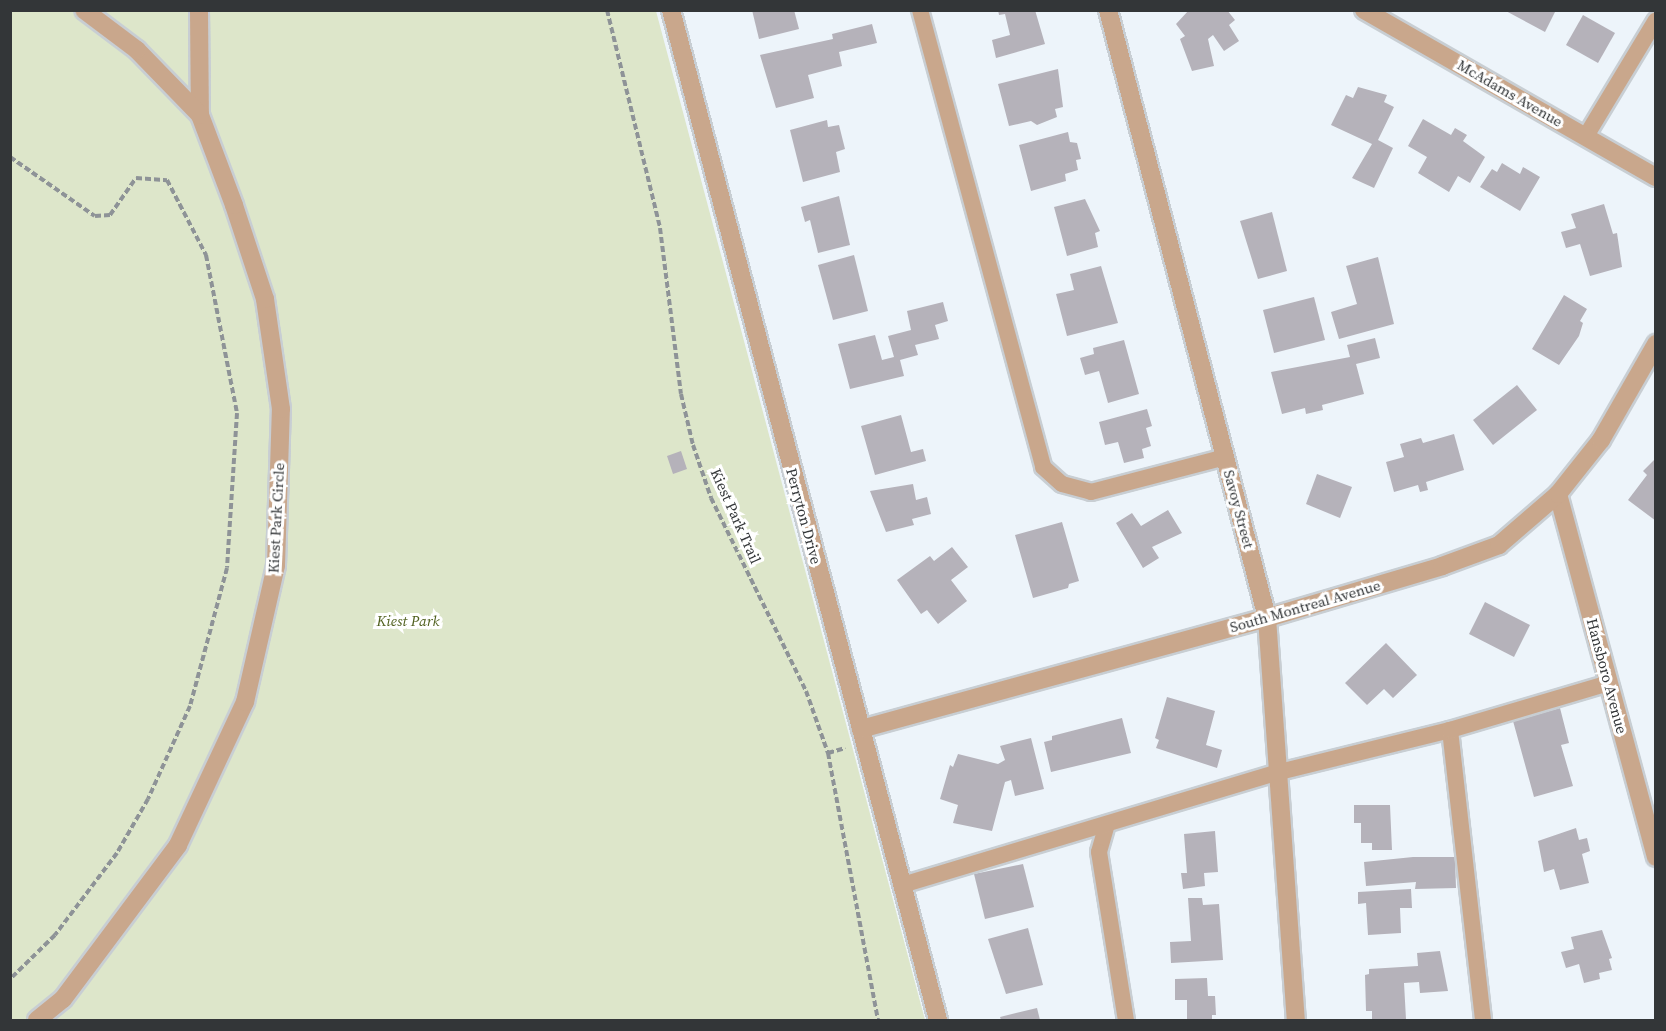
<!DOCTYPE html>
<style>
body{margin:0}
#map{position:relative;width:1666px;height:1031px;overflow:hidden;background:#edf4fa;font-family:"Source Serif 4",serif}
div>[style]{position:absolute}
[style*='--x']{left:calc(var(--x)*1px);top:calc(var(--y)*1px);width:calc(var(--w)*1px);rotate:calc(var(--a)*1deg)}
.green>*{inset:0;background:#dde6ca}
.building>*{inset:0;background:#b5b2ba}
.path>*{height:4px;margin-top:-2px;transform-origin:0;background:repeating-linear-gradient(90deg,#8e9397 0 6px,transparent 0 9px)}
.roads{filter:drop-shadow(2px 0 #c8ced3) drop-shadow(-2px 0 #c8ced3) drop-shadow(0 2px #c8ced3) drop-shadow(0 -2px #c8ced3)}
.lane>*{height:16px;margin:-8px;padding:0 8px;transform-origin:8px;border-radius:8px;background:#c9a78c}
.street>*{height:18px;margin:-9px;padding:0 9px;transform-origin:9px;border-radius:9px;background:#c9a78c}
span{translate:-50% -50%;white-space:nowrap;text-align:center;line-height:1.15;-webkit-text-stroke:6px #fff;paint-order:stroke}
.street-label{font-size:15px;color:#333638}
.park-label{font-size:15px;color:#4f5f1d;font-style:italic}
.frame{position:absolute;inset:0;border:12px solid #333638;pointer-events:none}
</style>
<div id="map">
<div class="green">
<i style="clip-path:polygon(10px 11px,656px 11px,925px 1020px,11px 1020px)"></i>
</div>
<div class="building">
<i style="clip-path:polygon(752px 10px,794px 10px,799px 29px,759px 39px)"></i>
<i style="clip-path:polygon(998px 10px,1035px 10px,1045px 44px,996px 58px,992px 40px,1010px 35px,1005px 14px,999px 15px)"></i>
<i style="clip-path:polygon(1189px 10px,1227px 10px,1235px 20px,1229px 25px,1239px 41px,1224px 51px,1213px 35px,1208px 39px,1214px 66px,1192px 71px,1180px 39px,1185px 36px,1176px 24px)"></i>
<i style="clip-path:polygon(1504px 10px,1556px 10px,1545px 32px)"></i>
<i style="clip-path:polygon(1583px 15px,1615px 33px,1598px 63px,1566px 45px)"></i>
<i style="clip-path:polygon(872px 24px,877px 43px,839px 52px,842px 66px,808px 75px,814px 98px,776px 108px,760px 55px,833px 39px,832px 34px)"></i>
<i style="clip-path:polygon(1058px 69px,1063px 107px,1055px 109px,1057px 117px,1037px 125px,1031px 121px,1009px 126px,998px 84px)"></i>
<i style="clip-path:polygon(1358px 87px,1387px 95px,1384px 102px,1394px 107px,1378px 140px,1393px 148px,1374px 188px,1352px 178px,1372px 144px,1331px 125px,1346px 95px,1353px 98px)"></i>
<i style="clip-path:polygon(1423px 119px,1451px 135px,1455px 128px,1467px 135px,1463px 141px,1485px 157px,1470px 183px,1458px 176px,1449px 192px,1418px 173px,1427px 157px,1408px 146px)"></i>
<i style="clip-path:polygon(827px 120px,828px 127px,839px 125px,845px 149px,836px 152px,840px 172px,803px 182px,790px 130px)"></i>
<i style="clip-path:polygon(1068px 132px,1070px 142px,1077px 143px,1081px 159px,1076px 160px,1078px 170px,1065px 174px,1066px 181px,1031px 191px,1019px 145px)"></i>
<i style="clip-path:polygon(1502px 163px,1520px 174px,1523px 167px,1540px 177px,1520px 211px,1480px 187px,1492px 169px,1497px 172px)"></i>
<i style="clip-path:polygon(839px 196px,850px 245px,818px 253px,810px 220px,805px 222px,801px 207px)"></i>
<i style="clip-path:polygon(1085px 199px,1100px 231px,1095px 233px,1098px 247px,1067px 256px,1054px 207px)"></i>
<i style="clip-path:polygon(1604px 204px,1613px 234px,1617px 233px,1622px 267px,1590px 276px,1580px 244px,1566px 248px,1561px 232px,1576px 228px,1571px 214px)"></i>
<i style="clip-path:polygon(1272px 212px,1287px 271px,1258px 279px,1240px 221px)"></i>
<i style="clip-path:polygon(854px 255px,868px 311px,833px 320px,818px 265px)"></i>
<i style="clip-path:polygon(1378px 257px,1394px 324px,1339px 339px,1331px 312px,1357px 304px,1346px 266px)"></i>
<i style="clip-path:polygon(1101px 266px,1118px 323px,1067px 336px,1056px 294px,1074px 290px,1070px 274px)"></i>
<i style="clip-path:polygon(1564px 295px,1587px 309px,1580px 321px,1583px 323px,1579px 336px,1559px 365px,1532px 349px)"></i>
<i style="clip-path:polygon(1314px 297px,1325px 340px,1274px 353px,1263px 310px)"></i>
<i style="clip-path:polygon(943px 302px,948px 321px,935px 325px,939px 339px,915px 345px,918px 355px,900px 360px,904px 376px,850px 389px,838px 344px,875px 335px,882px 360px,894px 357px,888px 336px,911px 330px,907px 311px)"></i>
<i style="clip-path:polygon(1375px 338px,1380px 358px,1356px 364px,1364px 394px,1322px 405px,1323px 410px,1306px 414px,1305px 408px,1282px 414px,1271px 372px,1350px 357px,1347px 345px)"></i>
<i style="clip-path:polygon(1124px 340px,1139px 394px,1108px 403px,1099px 371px,1085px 375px,1080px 358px,1094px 354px,1093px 348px)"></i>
<i style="clip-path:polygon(1517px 385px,1537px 410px,1493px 445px,1473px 420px)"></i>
<i style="clip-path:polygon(1147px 409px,1152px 426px,1146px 428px,1151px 446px,1142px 449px,1144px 458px,1124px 463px,1118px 442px,1105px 445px,1099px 422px)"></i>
<i style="clip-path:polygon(901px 415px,911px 452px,923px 449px,926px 461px,875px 475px,861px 426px)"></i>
<i style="clip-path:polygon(1454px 434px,1464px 470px,1426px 482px,1428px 490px,1420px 492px,1418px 485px,1394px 492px,1386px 462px,1404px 457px,1400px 444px,1421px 438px,1423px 443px)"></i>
<i style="clip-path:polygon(681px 451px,687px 469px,673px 474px,667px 456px)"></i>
<i style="clip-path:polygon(1656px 458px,1656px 521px,1628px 500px,1647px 475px,1643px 471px)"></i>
<i style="clip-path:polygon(1317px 474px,1352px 487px,1340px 518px,1306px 504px)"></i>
<i style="clip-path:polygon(913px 484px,916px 500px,927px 497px,931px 514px,912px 519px,914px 525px,886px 532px,870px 491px)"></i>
<i style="clip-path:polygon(1168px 510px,1182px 533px,1152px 547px,1159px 558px,1143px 568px,1116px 523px,1132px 513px,1141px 526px)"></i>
<i style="clip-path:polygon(1062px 522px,1079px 581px,1069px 584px,1068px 588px,1033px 598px,1015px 535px)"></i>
<i style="clip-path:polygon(952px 547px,968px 567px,951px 580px,967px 601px,938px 624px,927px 610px,921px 614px,897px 580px,930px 556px,934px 561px)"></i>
<i style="clip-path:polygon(1485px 602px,1530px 625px,1514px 657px,1469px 634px)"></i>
<i style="clip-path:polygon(1386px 643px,1417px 675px,1393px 698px,1384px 689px,1367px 705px,1345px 683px)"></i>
<i style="clip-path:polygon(1167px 697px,1215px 711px,1206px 745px,1222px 750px,1217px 768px,1156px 748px,1159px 740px,1155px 738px)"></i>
<i style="clip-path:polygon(1560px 708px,1569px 743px,1561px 745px,1573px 786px,1534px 797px,1513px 721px)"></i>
<i style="clip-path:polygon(1122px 718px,1131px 753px,1051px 772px,1044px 742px,1052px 740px,1052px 736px)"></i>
<i style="clip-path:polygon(1031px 738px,1044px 789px,1015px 796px,1011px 780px,1005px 782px,992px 831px,953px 823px,958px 805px,940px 799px,950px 765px,953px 767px,958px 754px,998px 764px,1005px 760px,1000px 746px)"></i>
<i style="clip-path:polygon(1354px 805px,1390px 805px,1392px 850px,1372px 850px,1372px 843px,1361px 843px,1361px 823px,1354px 823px)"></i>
<i style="clip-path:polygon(1576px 828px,1579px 840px,1587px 838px,1590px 851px,1582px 854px,1589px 883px,1560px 890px,1554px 869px,1544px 872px,1538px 841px)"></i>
<i style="clip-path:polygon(1215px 831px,1218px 872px,1204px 873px,1205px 886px,1183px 889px,1181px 873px,1187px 873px,1184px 834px)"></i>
<i style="clip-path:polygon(1413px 857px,1455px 857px,1456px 888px,1415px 889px,1416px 882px,1366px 886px,1364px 862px)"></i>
<i style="clip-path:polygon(1023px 864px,1034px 907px,985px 919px,974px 874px)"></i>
<i style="clip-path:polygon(1411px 889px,1412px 908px,1400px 908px,1401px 933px,1368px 935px,1366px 903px,1358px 904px,1358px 892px)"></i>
<i style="clip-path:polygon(1188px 898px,1202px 898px,1203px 905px,1219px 904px,1223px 960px,1171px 963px,1170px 942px,1191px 941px)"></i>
<i style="clip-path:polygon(1028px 928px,1043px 985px,1006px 994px,988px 939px)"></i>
<i style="clip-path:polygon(1602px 930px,1612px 958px,1609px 959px,1612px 970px,1599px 973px,1600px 979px,1584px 983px,1579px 964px,1566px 968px,1561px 952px,1574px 949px,1571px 937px)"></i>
<i style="clip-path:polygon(1440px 951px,1448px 991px,1420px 993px,1419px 982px,1404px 983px,1406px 1019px,1372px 1020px,1372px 1011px,1366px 1011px,1365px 975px,1369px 974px,1369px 969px,1418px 966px,1417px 953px)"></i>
<i style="clip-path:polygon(1207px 978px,1208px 996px,1215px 996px,1216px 1015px,1212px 1015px,1212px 1020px,1187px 1020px,1187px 1000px,1175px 1000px,1175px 979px)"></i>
<i style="clip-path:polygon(1037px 1008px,1040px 1020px,1001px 1020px,1000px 1017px)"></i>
</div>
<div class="path">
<i style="--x:607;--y:10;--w:224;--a:76.3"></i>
<i style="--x:660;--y:228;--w:167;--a:82.8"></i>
<i style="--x:681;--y:394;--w:52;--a:76.8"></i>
<i style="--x:693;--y:445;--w:56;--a:71.2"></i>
<i style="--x:711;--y:498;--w:215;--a:63.8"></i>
<i style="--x:806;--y:691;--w:66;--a:70.5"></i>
<i style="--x:828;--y:753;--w:272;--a:79.4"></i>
<i style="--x:10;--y:157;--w:103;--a:34.8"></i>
<i style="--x:95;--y:216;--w:15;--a:-4"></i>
<i style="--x:110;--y:215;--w:45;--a:-54.9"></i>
<i style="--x:136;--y:178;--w:31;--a:4"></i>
<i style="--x:167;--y:180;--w:85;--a:62.5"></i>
<i style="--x:206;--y:255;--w:161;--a:78.9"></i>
<i style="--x:237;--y:413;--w:155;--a:93.7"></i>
<i style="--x:227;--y:568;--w:143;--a:105"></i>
<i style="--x:190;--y:706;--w:102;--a:114.3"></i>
<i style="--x:148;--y:799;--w:62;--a:119.9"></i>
<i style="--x:117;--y:853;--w:103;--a:127.1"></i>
<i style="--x:55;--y:935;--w:63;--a:135.6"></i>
<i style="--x:828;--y:753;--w:18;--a:-16"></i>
</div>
<div class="roads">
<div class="lane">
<i style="--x:920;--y:10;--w:473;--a:74.9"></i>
<i style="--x:1043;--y:467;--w:25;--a:42"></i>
<i style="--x:1062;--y:484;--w:30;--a:15"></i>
<i style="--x:1091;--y:492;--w:138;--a:-14.6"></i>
<i style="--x:1586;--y:136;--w:135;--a:-58.9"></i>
<i style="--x:1450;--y:730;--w:292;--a:83.5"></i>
<i style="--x:1107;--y:824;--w:29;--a:106"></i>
<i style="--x:1099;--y:852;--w:170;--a:80.9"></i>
<i style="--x:902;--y:885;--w:394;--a:-16.7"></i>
<i style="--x:1279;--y:772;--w:176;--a:-13.8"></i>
<i style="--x:1450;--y:730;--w:166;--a:-16.5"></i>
</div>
<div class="street">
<i style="--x:199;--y:10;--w:105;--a:89.5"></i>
<i style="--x:671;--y:10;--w:1045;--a:75.19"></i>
<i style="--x:1108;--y:10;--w:628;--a:75.34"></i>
<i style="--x:1267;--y:618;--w:403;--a:85.9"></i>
<i style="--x:1364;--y:10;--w:336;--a:29.8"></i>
<i style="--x:1558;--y:494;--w:376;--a:74.9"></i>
<i style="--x:861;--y:729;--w:421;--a:-15.3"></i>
<i style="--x:1267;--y:618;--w:183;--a:-16.5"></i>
<i style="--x:1442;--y:566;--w:61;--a:-20.2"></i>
<i style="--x:1499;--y:545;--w:78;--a:-40.8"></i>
<i style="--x:1558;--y:494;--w:69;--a:-51.5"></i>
<i style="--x:1601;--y:440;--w:111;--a:-60.2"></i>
<i style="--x:37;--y:1020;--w:33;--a:-39"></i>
<i style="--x:63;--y:999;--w:192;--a:-53.2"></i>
<i style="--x:178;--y:845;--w:158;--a:-64.9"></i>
<i style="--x:245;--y:702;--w:140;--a:-77.2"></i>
<i style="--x:276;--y:565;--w:156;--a:-88.2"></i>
<i style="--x:281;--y:409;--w:111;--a:-98.3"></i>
<i style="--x:265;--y:299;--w:99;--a:-108.3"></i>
<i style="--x:234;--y:205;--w:96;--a:-110.7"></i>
<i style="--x:200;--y:115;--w:91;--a:-134.1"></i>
<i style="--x:137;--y:50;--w:66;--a:-143"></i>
</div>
</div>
<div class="street-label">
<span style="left:1510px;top:93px;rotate:30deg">McAdams Avenue</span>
<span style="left:1239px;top:509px;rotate:75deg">Savoy Street</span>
<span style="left:736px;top:516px;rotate:66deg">Kiest Park Trail</span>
<span style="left:804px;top:516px;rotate:75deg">Perryton Drive</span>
<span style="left:276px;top:518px;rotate:-87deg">Kiest Park Circle</span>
<span style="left:1305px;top:606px;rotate:-16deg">South Montreal Avenue</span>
<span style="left:1607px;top:676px;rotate:75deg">Hansboro Avenue</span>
</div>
<div class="park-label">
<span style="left:408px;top:621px">Kiest Park</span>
</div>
<div class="frame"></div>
</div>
